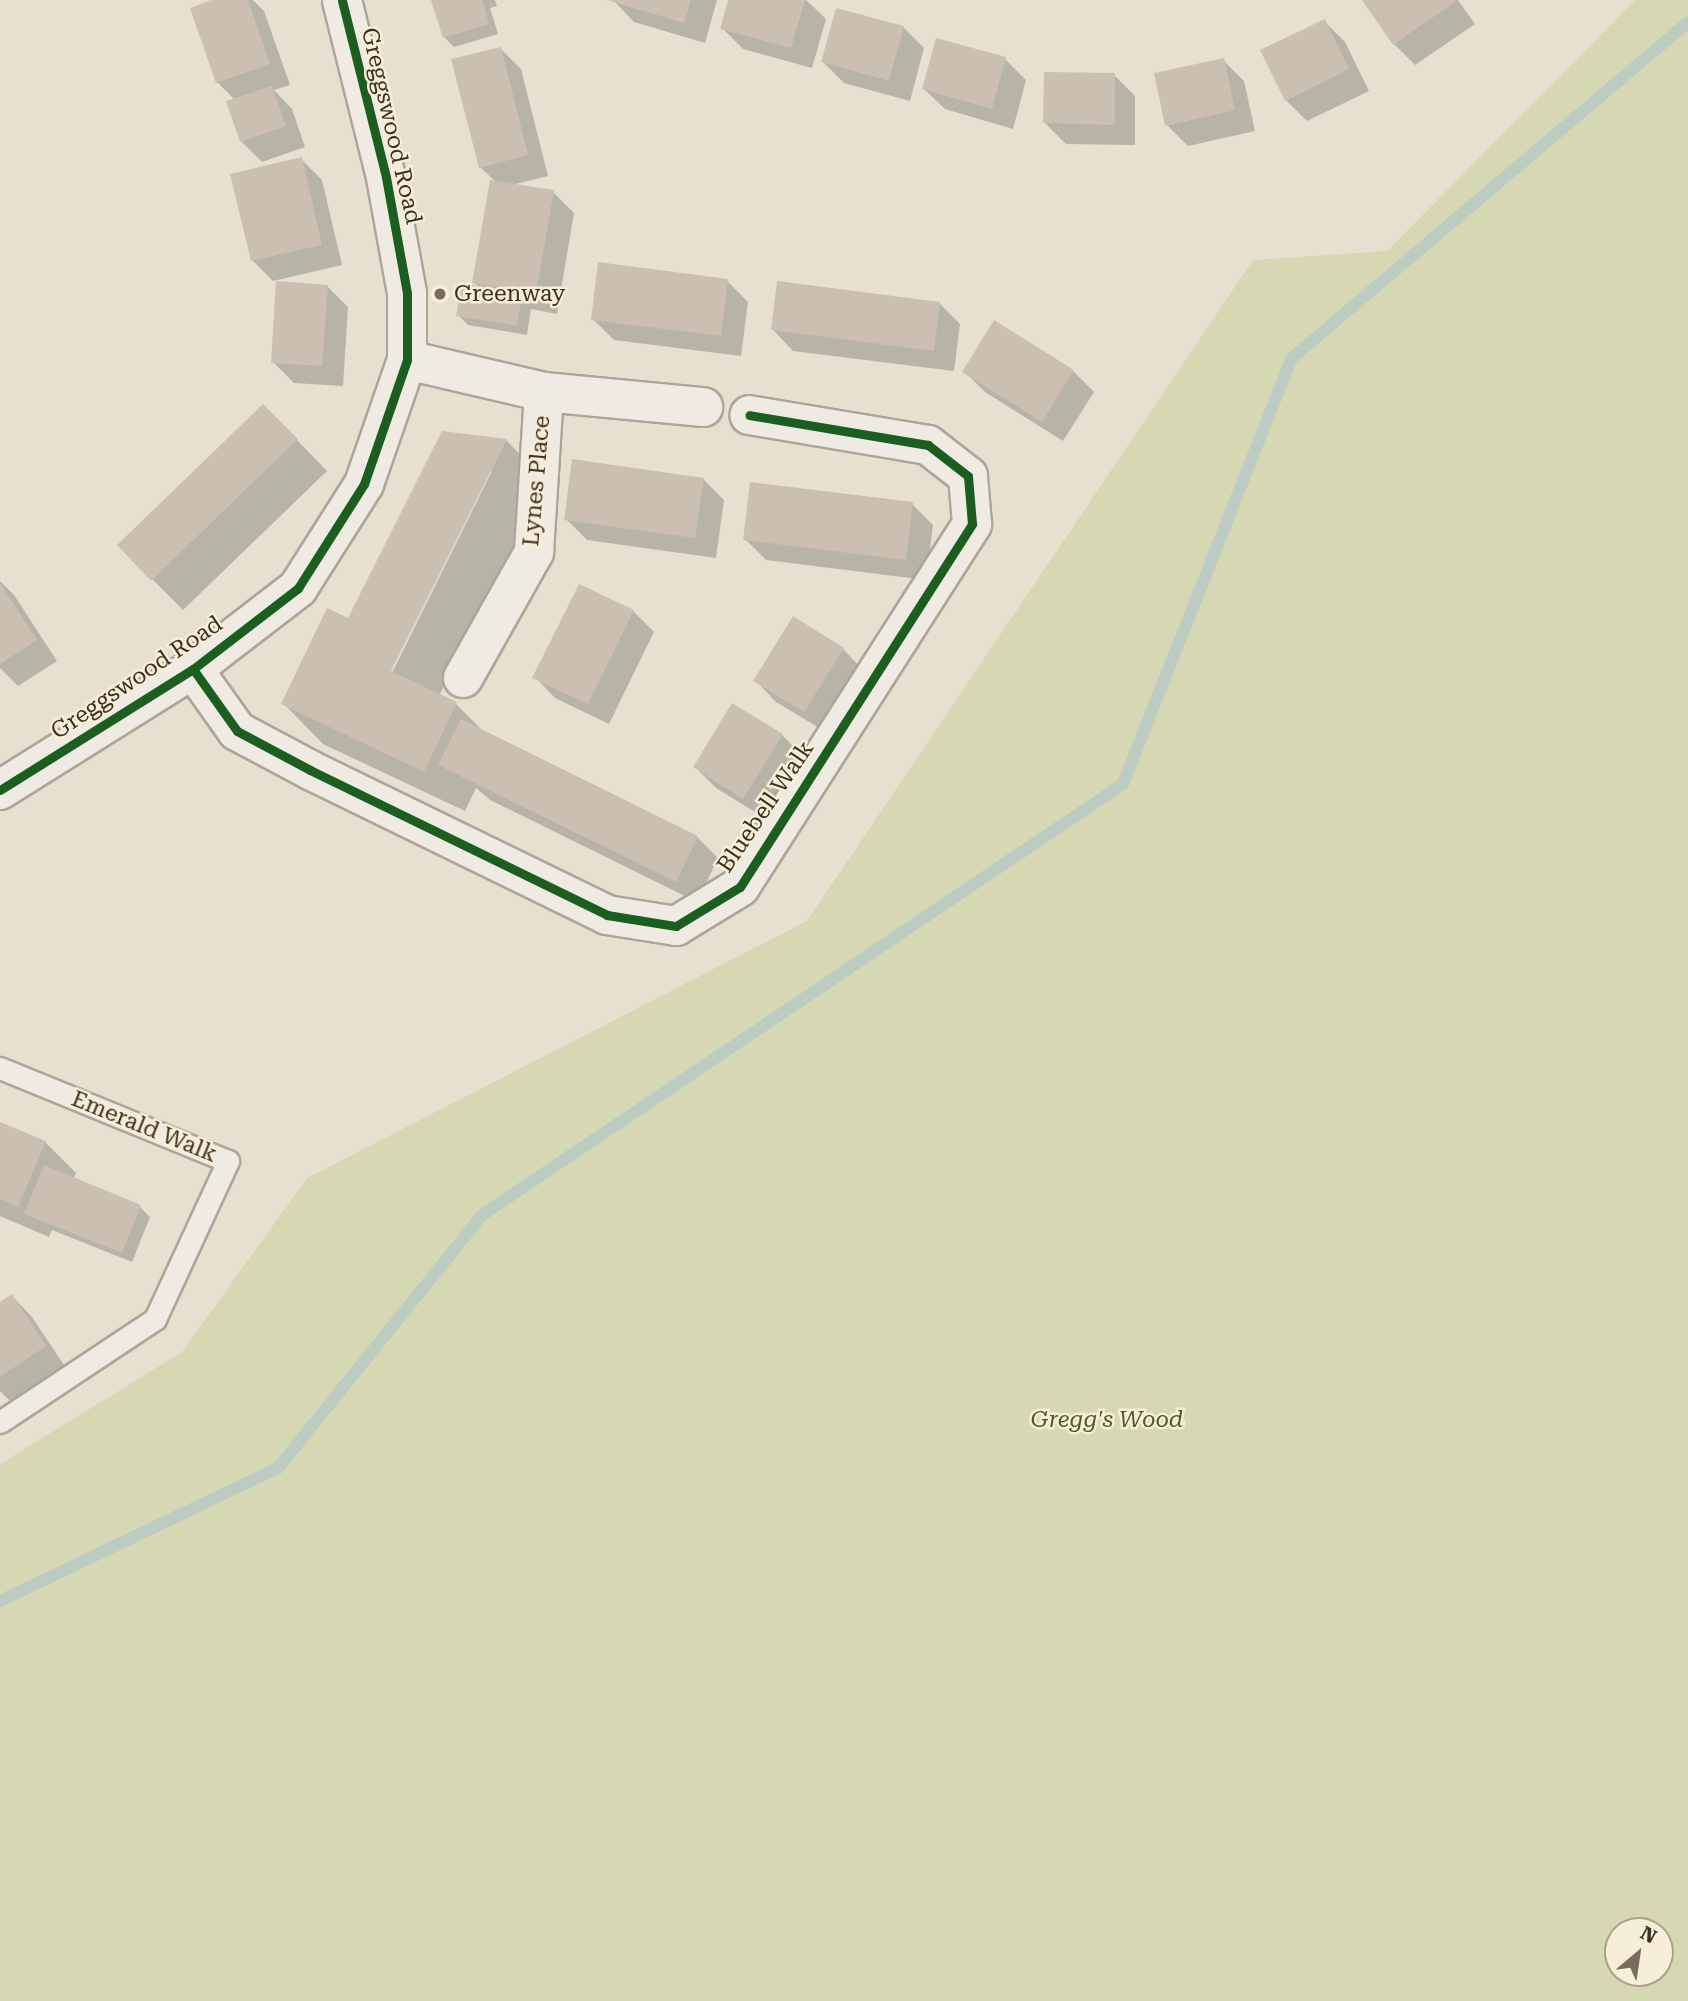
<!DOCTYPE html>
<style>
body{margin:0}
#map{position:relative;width:1688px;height:2001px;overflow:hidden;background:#e7e0d1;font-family:"Roboto Serif",serif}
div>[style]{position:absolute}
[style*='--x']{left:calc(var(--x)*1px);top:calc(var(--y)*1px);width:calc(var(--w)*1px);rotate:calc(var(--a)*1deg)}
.green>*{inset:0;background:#d6d7b3}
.shadow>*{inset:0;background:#0003}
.stream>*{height:12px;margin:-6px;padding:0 6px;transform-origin:6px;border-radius:6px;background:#bcccc2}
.building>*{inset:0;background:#cbbfb2}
.roads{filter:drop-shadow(2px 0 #ada599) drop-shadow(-2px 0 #ada599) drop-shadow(0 2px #ada599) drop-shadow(0 -2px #ada599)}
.lane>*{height:21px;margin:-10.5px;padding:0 10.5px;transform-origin:10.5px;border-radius:10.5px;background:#efebe3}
.street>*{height:38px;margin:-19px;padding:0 19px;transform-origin:19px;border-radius:19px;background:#efebe3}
.cycleway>*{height:9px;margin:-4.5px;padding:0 4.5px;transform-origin:4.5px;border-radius:4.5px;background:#1b5e20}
.dots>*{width:19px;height:19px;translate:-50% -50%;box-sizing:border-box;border:4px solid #f7eed8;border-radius:50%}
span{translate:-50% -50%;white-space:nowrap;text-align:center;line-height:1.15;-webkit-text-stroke:5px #f7eed8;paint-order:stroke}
.street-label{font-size:23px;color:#3d2e20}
.poi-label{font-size:23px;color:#3d2e20}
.left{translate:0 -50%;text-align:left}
.park-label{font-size:23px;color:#4d5a26;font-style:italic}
.north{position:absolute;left:1604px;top:1917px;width:70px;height:70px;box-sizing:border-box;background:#f7eed8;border:2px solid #ada18e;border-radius:50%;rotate:29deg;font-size:19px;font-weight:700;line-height:28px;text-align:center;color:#3d2e20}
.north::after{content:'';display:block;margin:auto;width:24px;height:32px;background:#786c5e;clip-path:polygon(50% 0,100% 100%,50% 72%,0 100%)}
</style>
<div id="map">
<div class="green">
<i style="clip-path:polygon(evenodd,1635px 0,1688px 0,1688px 2001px,0 2001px,0 1464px,182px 1352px,307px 1178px,807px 921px,1253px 260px,1387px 251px,1635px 0,1618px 1931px,1660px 1931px,1660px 1973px,1618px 1973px,1618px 1931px)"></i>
</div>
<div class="shadow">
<i style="clip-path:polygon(217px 0,253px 0,264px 11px,290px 85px,274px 90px,292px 109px,305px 147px,262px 162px,241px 141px,235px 100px,217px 82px)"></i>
<i style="clip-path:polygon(433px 0,495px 0,497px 6px,490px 8px,498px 34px,454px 47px,444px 37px)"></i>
<i style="clip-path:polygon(613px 0,717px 0,705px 43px,634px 22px)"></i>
<i style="clip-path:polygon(730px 0,806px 0,826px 19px,812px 68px,743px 49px,722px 28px)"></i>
<i style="clip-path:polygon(1458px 0,1475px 24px,1415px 65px,1394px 44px,1365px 1px)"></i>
<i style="clip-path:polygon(1324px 21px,1345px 42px,1369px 91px,1307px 121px,1286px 100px)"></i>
<i style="clip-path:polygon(903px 27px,924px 48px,910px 101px,844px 83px,823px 62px)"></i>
<i style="clip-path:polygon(500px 48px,521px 69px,548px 176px,511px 185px,553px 192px,574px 213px,557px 314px,531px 309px,527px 335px,468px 325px,458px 315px,479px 287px,474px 282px,496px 182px,480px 167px)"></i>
<i style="clip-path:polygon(1005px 59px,1026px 80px,1013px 129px,945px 109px,924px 89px)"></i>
<i style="clip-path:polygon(1223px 60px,1244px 81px,1255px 131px,1188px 146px,1167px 125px)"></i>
<i style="clip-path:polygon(1114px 75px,1135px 96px,1135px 145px,1066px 144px,1045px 123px)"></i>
<i style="clip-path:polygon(301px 159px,322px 180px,342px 265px,273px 281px,252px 260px)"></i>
<i style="clip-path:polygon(727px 281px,748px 302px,741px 356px,614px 340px,593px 319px)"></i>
<i style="clip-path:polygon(327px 286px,348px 307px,343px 386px,294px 383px,273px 362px)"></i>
<i style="clip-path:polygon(939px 303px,960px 324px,954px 371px,793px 351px,773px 330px)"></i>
<i style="clip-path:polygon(964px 371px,1073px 371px,1094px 392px,1063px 441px,985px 392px)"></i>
<i style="clip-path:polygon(294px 437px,327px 471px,183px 610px,152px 579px)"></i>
<i style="clip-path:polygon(evenodd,506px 440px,546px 481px,439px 696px,456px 704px,486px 734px,697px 837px,718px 858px,697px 902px,490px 800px,476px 788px,465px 811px,323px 744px,283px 703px,348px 620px,506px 440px,488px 471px,492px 471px,389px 679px,386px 678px,488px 471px)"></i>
<i style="clip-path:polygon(703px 479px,724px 500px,716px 558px,587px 540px,566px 519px)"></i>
<i style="clip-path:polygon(912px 504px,933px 525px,926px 580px,766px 560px,745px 539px)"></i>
<i style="clip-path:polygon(0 581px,14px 595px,57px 661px,18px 686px,0 668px)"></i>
<i style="clip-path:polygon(633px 611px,654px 632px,609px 724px,555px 698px,535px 677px)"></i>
<i style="clip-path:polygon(843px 649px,863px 670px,826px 732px,776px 702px,756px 681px)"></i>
<i style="clip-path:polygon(782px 735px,803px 756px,765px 818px,716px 788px,695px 767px)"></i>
<i style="clip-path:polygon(0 1124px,45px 1142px,76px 1173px,73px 1179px,140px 1207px,150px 1217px,132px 1262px,52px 1230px,49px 1237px,0 1216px)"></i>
<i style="clip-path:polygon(12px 1296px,32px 1317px,66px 1368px,12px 1403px,0 1391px,0 1304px)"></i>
</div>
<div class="stream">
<i style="--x:0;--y:1601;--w:308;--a:-25.6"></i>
<i style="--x:278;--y:1468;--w:325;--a:-51.1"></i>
<i style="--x:482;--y:1215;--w:772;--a:-33.92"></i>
<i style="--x:1123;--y:784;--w:458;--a:-68.4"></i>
<i style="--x:1292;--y:358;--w:519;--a:-40.31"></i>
</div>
<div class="building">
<i style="clip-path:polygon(211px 0,248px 0,270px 64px,216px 83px,190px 8px)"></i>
<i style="clip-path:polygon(431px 0,482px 0,489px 24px,443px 38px)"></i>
<i style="clip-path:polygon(607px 0,691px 0,684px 23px)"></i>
<i style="clip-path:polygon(728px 0,805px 0,791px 48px,720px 29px)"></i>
<i style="clip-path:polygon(1362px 0,1454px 0,1455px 2px,1393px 45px)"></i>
<i style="clip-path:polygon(836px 8px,904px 26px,889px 81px,821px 62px)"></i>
<i style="clip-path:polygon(1325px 19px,1349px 69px,1285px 101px,1260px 50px)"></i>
<i style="clip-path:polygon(936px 38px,1006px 57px,992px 109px,922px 89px)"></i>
<i style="clip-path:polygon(501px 47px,528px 155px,479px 168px,451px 59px)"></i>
<i style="clip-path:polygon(1224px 58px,1235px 110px,1165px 126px,1154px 73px)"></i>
<i style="clip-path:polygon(1044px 72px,1115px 73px,1115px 125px,1043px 123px)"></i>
<i style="clip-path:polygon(272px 86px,286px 126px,240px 142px,226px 101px)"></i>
<i style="clip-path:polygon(302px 157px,322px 245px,251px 261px,230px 174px)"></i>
<i style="clip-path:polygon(490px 180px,554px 190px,536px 294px,472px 283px)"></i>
<i style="clip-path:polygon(598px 262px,728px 279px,721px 336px,591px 320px)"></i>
<i style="clip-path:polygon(276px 281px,328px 285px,322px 366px,271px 363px)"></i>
<i style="clip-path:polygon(777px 281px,940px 302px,934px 351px,771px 330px)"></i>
<i style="clip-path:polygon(462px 283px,522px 293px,517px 326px,456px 316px)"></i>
<i style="clip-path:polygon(994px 320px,1074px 370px,1042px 422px,962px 372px)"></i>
<i style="clip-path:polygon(263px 404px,298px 439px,151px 581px,117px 545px)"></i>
<i style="clip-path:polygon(442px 431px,507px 439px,391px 671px,457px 702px,424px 772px,281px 704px,327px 608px,348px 618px)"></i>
<i style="clip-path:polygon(572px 459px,704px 478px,695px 538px,564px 520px)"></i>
<i style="clip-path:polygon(750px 482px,913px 502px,906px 560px,743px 540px)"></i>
<i style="clip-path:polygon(0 583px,37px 640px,0 664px)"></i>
<i style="clip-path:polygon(579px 584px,634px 610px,588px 704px,532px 678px)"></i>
<i style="clip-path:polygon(793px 616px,844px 648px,804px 712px,753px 681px)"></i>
<i style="clip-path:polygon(732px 703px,783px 734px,743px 799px,693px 767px)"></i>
<i style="clip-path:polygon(461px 719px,698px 836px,676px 882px,438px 765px)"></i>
<i style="clip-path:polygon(0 1122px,46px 1141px,18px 1207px,0 1199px)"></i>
<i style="clip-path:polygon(44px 1165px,141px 1205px,122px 1253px,24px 1214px)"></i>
<i style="clip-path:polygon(12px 1294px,46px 1346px,0 1377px,0 1302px)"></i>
</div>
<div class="roads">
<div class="lane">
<i style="--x:0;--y:1068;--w:246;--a:22.2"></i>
<i style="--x:228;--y:1161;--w:174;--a:114.8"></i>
<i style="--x:155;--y:1319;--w:186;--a:146.4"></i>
</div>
<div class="street">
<i style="--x:407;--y:360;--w:141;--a:13.1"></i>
<i style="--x:544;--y:392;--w:160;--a:5.4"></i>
<i style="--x:193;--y:669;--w:76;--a:54.6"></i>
<i style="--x:237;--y:731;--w:83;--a:28.1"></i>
<i style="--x:310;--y:770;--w:331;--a:26"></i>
<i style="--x:607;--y:915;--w:70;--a:9.1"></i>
<i style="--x:676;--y:926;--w:75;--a:-31.4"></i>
<i style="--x:740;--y:887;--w:431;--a:-57.4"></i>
<i style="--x:972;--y:524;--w:48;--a:-94.8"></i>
<i style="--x:968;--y:476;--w:51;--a:-142.2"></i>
<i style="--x:928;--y:445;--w:181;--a:-170.5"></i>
<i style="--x:463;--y:678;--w:145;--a:-60.6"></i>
<i style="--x:534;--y:552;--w:160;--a:-86.4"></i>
<i style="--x:0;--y:790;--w:228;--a:-32.1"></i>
<i style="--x:193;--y:669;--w:133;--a:-37.6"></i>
<i style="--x:298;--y:588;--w:123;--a:-57.6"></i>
<i style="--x:364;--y:484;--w:131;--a:-70.9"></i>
<i style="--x:407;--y:360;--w:67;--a:-90"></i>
<i style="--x:407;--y:293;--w:118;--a:-100.3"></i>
<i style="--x:386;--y:177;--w:182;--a:-104"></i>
</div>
</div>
<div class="cycleway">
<i style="--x:193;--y:669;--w:76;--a:54.6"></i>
<i style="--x:237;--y:731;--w:83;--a:28.1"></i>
<i style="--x:310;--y:770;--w:331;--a:26"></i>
<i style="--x:607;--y:915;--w:70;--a:9.1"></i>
<i style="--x:676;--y:926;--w:75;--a:-31.4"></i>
<i style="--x:740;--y:887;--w:431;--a:-57.4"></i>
<i style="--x:972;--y:524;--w:48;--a:-94.8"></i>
<i style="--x:968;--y:476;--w:51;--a:-142.2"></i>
<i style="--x:928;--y:445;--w:181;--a:-170.5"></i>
<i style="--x:0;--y:790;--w:228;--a:-32.1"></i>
<i style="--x:193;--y:669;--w:133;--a:-37.6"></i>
<i style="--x:298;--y:588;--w:123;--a:-57.6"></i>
<i style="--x:364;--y:484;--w:131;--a:-70.9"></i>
<i style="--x:407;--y:360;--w:67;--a:-90"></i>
<i style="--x:407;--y:293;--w:118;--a:-100.3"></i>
<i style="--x:386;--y:177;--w:182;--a:-104"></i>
</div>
<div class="dots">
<i style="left:440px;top:294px;background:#786c5e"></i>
</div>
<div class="street-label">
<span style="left:391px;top:126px;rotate:77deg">Greggswood Road</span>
<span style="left:537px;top:481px;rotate:-85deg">Lynes Place</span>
<span style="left:137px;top:678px;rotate:-34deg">Greggswood Road</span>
<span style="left:766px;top:807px;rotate:-56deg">Bluebell Walk</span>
<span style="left:144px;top:1127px;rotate:22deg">Emerald Walk</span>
</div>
<div class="poi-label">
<span class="left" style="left:454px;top:294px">Greenway</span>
</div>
<div class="park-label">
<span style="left:1107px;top:1420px">Gregg's Wood</span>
</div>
<div class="north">N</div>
</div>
